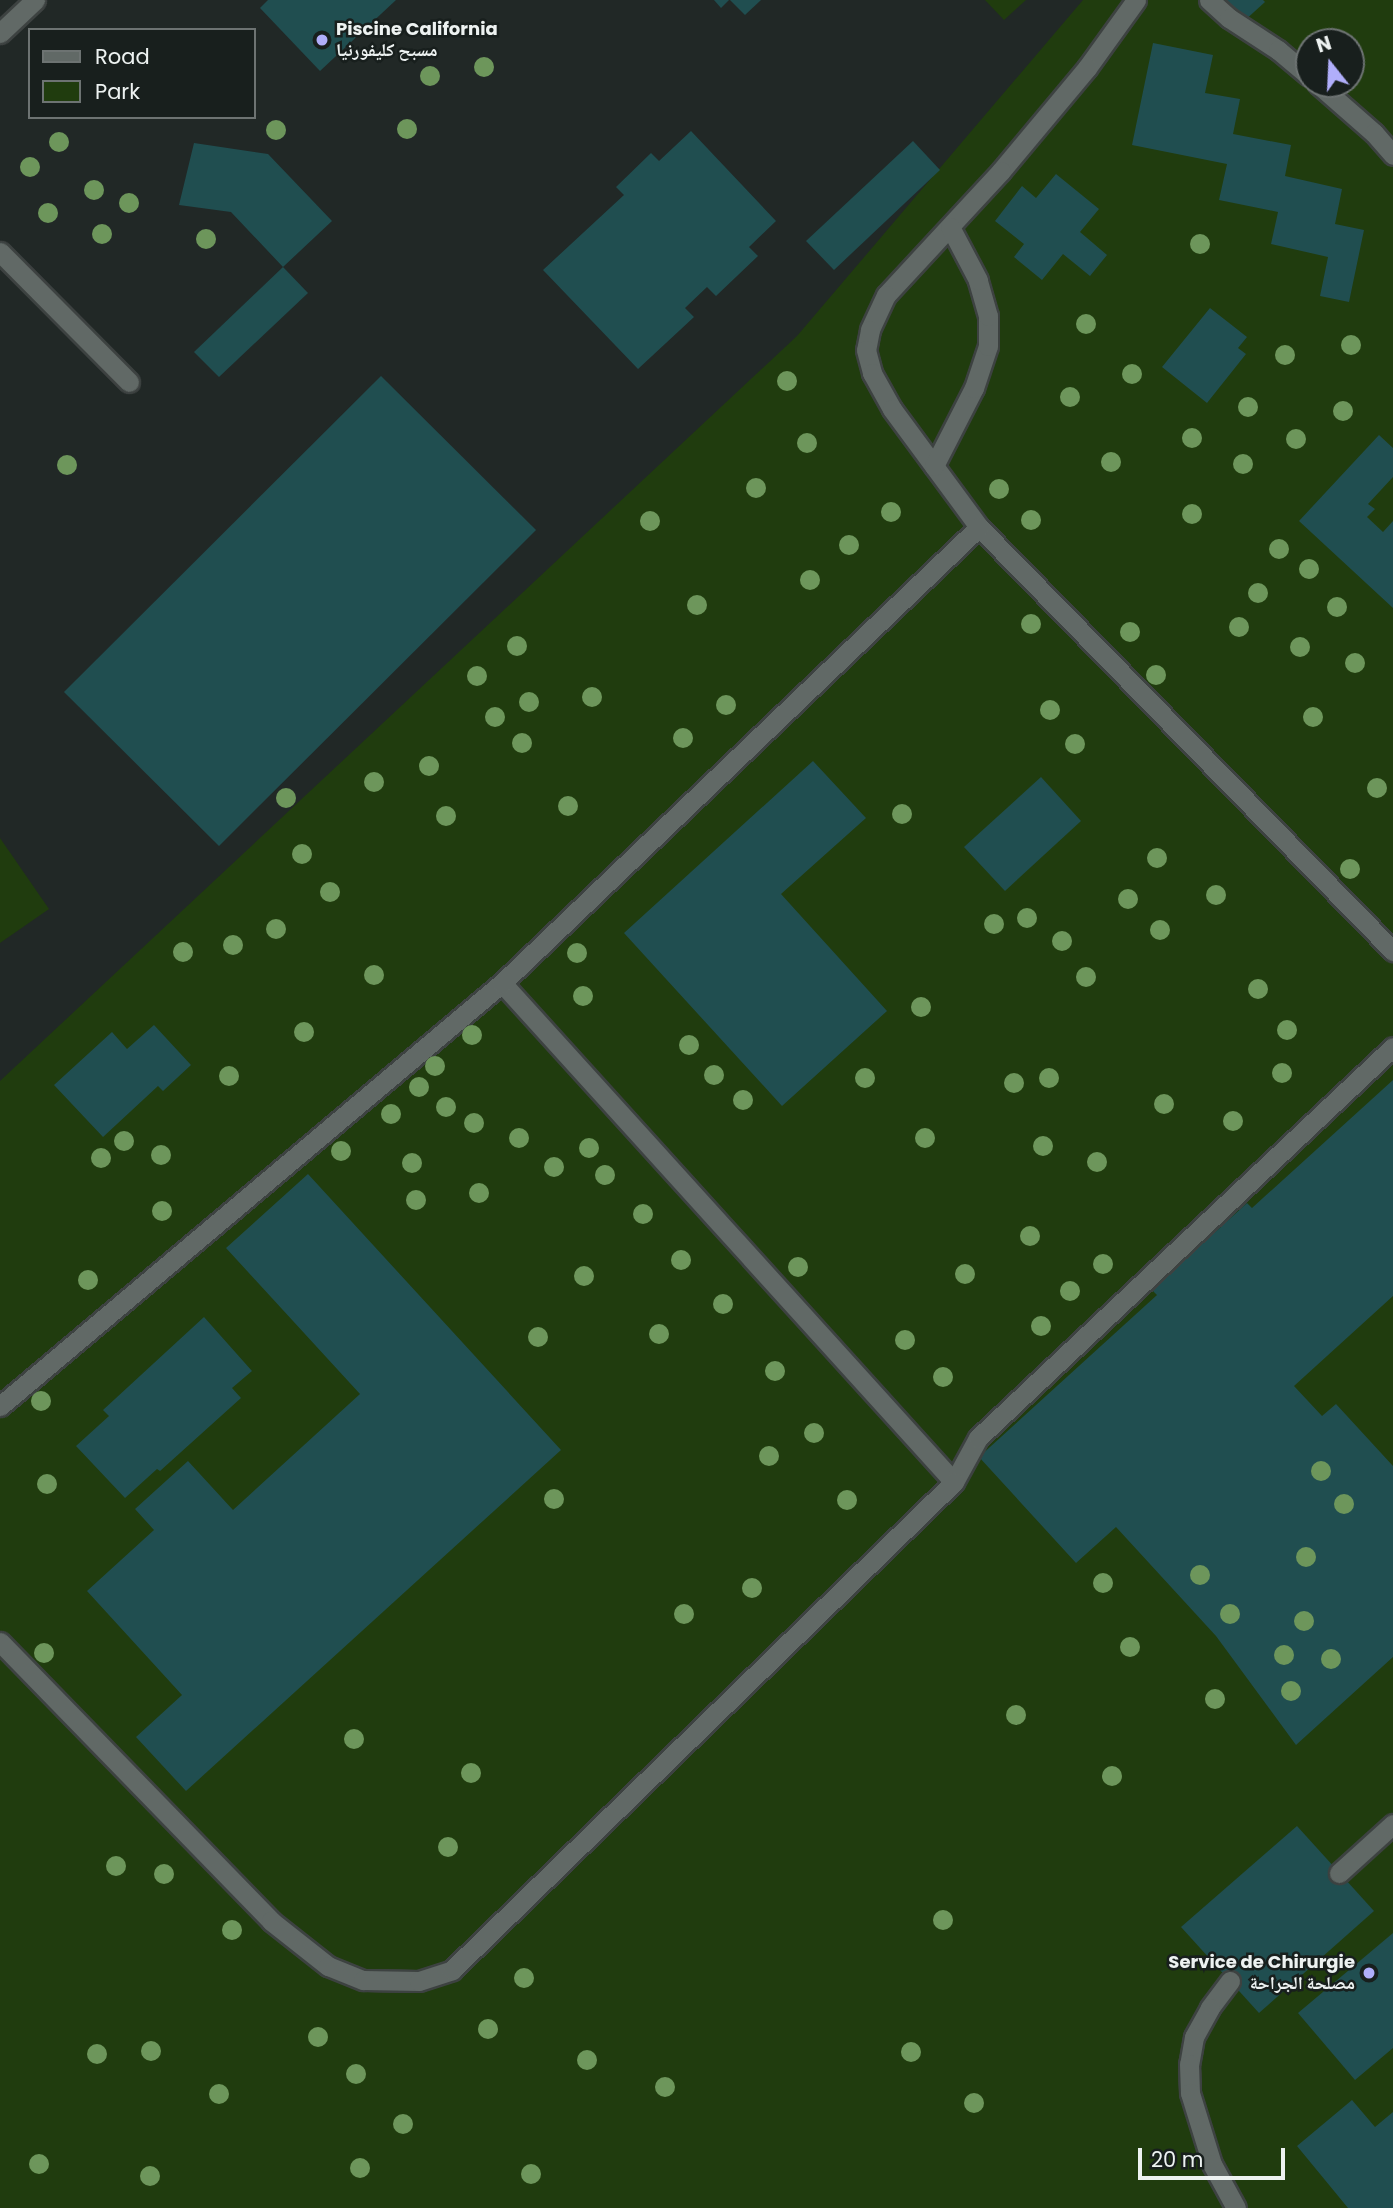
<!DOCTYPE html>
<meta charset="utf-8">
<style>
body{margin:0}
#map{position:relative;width:1393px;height:2208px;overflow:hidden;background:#212826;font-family:Poppins,"Noto Naskh Arabic",sans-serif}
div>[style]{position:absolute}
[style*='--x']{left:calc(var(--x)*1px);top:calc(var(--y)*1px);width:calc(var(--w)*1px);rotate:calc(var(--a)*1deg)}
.green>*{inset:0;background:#203c0e}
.building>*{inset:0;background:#204e50}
.roads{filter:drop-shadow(2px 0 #3d4241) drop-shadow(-2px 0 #3d4241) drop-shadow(0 2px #3d4241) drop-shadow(0 -2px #3d4241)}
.service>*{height:19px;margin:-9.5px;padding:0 9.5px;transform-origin:9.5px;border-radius:9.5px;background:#616966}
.minor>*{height:19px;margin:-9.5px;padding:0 9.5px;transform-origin:9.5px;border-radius:9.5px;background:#616966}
.trees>*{width:20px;height:20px;margin:-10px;border-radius:50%;background:#6d965b}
.dots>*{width:19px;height:19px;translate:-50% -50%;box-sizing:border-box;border:4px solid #181f1d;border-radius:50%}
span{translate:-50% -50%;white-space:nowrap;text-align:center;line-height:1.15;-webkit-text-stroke:5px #181f1d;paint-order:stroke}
.poi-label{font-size:18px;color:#edf2f1;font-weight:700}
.left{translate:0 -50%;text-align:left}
.right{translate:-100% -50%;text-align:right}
.legend{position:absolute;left:28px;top:28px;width:228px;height:91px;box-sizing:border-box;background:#181f1d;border:2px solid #6d7372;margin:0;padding:9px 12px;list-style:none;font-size:21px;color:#edf2f1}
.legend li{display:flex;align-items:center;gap:14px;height:35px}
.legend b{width:35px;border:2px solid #6d7372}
.north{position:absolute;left:1295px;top:28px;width:70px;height:70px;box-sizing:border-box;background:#181f1d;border:2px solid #6d7372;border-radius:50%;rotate:342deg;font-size:19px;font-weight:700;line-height:28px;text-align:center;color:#edf2f1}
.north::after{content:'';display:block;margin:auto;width:24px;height:32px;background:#b0aefa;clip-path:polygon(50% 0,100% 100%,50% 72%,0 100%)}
.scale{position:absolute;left:1138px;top:2148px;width:147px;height:32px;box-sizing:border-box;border:4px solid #edf2f1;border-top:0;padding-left:9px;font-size:21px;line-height:24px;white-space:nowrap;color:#edf2f1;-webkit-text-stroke:5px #181f1d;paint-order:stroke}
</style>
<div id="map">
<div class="green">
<i style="clip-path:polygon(985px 0,1026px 0,1004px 20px)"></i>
<i style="clip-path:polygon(evenodd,1083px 0,1393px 0,1393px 2208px,0 2208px,0 1081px,797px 336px,1083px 0,1309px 42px,1351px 42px,1351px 84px,1309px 84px,1309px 42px)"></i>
<i style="clip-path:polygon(0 838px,49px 909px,0 943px)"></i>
</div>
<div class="building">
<i style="clip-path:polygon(268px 0,396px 0,320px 71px,260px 8px)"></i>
<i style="clip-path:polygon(714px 0,729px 0,721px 8px)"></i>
<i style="clip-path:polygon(730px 0,761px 0,745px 15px)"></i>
<i style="clip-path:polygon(1223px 0,1263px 0,1265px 2px,1243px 22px)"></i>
<i style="clip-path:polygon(1153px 43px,1213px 55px,1205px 93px,1240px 99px,1233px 134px,1291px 145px,1285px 176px,1342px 189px,1335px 224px,1364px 230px,1349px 302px,1320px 296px,1328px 257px,1271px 244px,1278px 212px,1219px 200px,1227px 164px,1132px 145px)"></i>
<i style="clip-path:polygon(691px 131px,776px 221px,749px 247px,758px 256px,716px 296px,707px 287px,685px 308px,694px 317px,638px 369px,543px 270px,624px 195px,616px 187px,651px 153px,659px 161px)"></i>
<i style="clip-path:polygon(913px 141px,940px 170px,834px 270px,806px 241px)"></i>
<i style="clip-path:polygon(194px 143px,268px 154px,332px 221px,283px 267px,231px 212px,179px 205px)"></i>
<i style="clip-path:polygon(1056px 174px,1099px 209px,1080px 232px,1107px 255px,1090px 276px,1063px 254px,1042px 280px,1014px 257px,1024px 244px,995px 221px,1022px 186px,1036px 198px)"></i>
<i style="clip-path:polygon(283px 267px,308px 293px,219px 377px,194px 352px)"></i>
<i style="clip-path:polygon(1210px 308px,1247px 337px,1238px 348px,1246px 354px,1207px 403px,1162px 367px)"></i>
<i style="clip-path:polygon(381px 376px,536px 530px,219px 846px,64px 692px)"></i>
<i style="clip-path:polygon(1379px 435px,1393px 448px,1393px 477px,1368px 504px,1375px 509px,1367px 517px,1383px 532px,1393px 521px,1393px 608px,1299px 521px)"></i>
<i style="clip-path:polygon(813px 761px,866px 818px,781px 894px,887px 1011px,782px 1106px,624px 933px)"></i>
<i style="clip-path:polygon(1041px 777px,1081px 821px,1005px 891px,964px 847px)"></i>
<i style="clip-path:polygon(154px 1025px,191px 1065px,163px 1091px,158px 1086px,103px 1137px,54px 1085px,112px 1032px,127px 1049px)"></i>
<i style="clip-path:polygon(1393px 1080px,1393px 1296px,1294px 1386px,1322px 1416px,1336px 1404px,1393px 1466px,1393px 1657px,1296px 1745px,1216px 1636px,1116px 1527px,1076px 1563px,979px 1457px,1157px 1295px,1152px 1290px,1247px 1203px,1252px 1208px)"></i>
<i style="clip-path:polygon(308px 1174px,561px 1450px,186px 1791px,136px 1737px,182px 1695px,87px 1591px,154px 1530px,135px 1509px,188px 1461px,233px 1510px,360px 1394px,226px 1248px)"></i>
<i style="clip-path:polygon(204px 1317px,252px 1371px,232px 1388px,241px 1398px,160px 1471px,157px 1469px,125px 1498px,76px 1446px,109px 1416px,103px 1410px)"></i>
<i style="clip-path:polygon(1297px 1826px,1374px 1911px,1259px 2013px,1181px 1927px)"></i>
<i style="clip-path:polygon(1393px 1933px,1393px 2048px,1355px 2080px,1298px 2013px)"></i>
<i style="clip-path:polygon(1352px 2100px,1375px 2127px,1393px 2112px,1393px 2208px,1348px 2208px,1297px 2146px)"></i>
</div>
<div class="roads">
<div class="service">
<i style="--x:1136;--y:0;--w:84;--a:125.8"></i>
<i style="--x:1087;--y:68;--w:134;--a:129.9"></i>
<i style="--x:1001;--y:171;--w:169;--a:132.8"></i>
<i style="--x:886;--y:295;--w:38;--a:115"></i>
<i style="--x:870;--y:330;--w:20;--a:101"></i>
<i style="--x:866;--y:350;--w:24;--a:75"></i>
<i style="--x:872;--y:373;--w:41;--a:60.9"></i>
<i style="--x:892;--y:409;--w:147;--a:53.6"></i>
<i style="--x:979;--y:527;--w:593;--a:45.68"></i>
<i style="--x:934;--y:466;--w:88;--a:-62.9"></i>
<i style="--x:974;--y:388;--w:44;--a:-71.6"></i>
<i style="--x:988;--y:346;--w:30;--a:-90"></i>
<i style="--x:988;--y:316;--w:37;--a:-106"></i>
<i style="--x:978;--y:280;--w:60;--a:-117.8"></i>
<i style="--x:502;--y:983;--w:673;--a:47.83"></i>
<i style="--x:954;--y:1482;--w:50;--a:-61.4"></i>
<i style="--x:978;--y:1438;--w:570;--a:-43.29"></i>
<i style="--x:0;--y:1406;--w:656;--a:-40.12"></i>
<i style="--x:502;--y:983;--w:660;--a:-43.71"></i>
<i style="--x:0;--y:1642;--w:389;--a:45.8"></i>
<i style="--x:271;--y:1921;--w:73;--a:38.3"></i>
<i style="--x:328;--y:1966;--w:38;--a:22"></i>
<i style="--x:363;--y:1980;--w:56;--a:1"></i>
<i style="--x:419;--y:1981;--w:35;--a:-18"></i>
<i style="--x:452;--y:1970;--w:700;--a:-44.19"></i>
<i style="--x:1339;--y:1873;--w:73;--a:-42.2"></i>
<i style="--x:1230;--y:1981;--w:34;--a:127"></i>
<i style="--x:1210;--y:2008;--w:33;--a:119"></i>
<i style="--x:1194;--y:2037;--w:27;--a:100"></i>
<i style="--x:1189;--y:2064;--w:29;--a:88"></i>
<i style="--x:1190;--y:2093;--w:74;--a:72.8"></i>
<i style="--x:1212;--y:2164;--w:50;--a:61.4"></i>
</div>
<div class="minor">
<i style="--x:1209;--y:0;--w:27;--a:42"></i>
<i style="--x:1229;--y:18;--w:59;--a:33.1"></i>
<i style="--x:1278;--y:50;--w:40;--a:40"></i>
<i style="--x:0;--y:33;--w:48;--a:-43.3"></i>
<i style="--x:1318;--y:84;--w:74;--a:41.2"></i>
<i style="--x:1374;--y:133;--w:29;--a:49"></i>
<i style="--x:0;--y:252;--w:183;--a:45.2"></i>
</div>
</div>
<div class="trees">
<i style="left:484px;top:67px"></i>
<i style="left:430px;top:76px"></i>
<i style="left:407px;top:129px"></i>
<i style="left:276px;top:130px"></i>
<i style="left:59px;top:142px"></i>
<i style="left:30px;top:167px"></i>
<i style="left:94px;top:190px"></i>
<i style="left:129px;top:203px"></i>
<i style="left:48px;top:213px"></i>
<i style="left:102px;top:234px"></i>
<i style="left:206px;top:239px"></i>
<i style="left:1200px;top:244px"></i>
<i style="left:1086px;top:324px"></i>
<i style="left:1351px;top:345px"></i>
<i style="left:1285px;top:355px"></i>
<i style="left:1132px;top:374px"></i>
<i style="left:787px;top:381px"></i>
<i style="left:1070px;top:397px"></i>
<i style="left:1248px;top:407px"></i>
<i style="left:1343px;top:411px"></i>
<i style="left:1192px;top:438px"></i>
<i style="left:1296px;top:439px"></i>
<i style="left:807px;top:443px"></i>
<i style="left:1111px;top:462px"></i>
<i style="left:1243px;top:464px"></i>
<i style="left:67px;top:465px"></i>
<i style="left:756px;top:488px"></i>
<i style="left:999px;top:489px"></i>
<i style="left:891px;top:512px"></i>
<i style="left:1192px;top:514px"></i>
<i style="left:1031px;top:520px"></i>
<i style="left:650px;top:521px"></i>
<i style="left:849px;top:545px"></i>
<i style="left:1279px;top:549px"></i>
<i style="left:1309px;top:569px"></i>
<i style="left:810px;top:580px"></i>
<i style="left:1258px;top:593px"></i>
<i style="left:697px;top:605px"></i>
<i style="left:1337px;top:607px"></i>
<i style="left:1031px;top:624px"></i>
<i style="left:1239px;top:627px"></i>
<i style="left:1130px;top:632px"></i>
<i style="left:517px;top:646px"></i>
<i style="left:1300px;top:647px"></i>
<i style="left:1355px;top:663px"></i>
<i style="left:1156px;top:675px"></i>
<i style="left:477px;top:676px"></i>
<i style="left:592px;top:697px"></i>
<i style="left:529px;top:702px"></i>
<i style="left:726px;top:705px"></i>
<i style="left:1050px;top:710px"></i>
<i style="left:495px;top:717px"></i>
<i style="left:1313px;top:717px"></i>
<i style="left:683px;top:738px"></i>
<i style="left:522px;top:743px"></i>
<i style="left:1075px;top:744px"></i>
<i style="left:429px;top:766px"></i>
<i style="left:374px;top:782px"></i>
<i style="left:1377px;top:788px"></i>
<i style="left:286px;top:798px"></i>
<i style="left:568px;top:806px"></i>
<i style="left:902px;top:814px"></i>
<i style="left:446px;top:816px"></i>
<i style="left:302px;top:854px"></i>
<i style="left:1157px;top:858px"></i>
<i style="left:1350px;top:869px"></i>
<i style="left:330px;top:892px"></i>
<i style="left:1216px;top:895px"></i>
<i style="left:1128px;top:899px"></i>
<i style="left:1027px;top:918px"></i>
<i style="left:994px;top:924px"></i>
<i style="left:276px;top:929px"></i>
<i style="left:1160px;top:930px"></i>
<i style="left:1062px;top:941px"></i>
<i style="left:233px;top:945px"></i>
<i style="left:183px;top:952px"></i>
<i style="left:577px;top:953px"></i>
<i style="left:374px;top:975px"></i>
<i style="left:1086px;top:977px"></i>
<i style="left:1258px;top:989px"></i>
<i style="left:583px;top:996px"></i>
<i style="left:921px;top:1007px"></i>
<i style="left:1287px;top:1030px"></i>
<i style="left:304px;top:1032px"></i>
<i style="left:472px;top:1035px"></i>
<i style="left:689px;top:1045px"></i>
<i style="left:435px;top:1066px"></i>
<i style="left:1282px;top:1073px"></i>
<i style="left:714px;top:1075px"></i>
<i style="left:229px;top:1076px"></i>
<i style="left:865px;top:1078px"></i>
<i style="left:1049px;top:1078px"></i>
<i style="left:1014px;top:1083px"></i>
<i style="left:419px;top:1087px"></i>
<i style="left:743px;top:1100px"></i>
<i style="left:1164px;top:1104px"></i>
<i style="left:446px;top:1107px"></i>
<i style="left:391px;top:1114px"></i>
<i style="left:1233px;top:1121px"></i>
<i style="left:474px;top:1123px"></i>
<i style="left:519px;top:1138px"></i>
<i style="left:925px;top:1138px"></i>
<i style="left:124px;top:1141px"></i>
<i style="left:1043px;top:1146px"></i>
<i style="left:589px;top:1148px"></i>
<i style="left:341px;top:1151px"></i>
<i style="left:161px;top:1155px"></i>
<i style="left:101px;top:1158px"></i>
<i style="left:1097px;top:1162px"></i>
<i style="left:412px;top:1163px"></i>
<i style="left:554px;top:1167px"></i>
<i style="left:605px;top:1175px"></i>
<i style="left:479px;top:1193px"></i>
<i style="left:416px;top:1200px"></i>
<i style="left:162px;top:1211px"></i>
<i style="left:643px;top:1214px"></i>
<i style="left:1030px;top:1236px"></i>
<i style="left:681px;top:1260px"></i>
<i style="left:1103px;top:1264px"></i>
<i style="left:798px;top:1267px"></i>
<i style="left:965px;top:1274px"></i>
<i style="left:584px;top:1276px"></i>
<i style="left:88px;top:1280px"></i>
<i style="left:1070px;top:1291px"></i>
<i style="left:723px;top:1304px"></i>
<i style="left:1041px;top:1326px"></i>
<i style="left:659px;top:1334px"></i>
<i style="left:538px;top:1337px"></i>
<i style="left:905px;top:1340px"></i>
<i style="left:775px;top:1371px"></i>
<i style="left:943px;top:1377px"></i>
<i style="left:41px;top:1401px"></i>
<i style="left:814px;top:1433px"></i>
<i style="left:769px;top:1456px"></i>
<i style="left:1321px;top:1471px"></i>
<i style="left:47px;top:1484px"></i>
<i style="left:554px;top:1499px"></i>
<i style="left:847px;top:1500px"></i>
<i style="left:1344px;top:1504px"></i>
<i style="left:1306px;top:1557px"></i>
<i style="left:1200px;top:1575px"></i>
<i style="left:1103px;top:1583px"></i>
<i style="left:752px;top:1588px"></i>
<i style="left:684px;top:1614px"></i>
<i style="left:1230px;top:1614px"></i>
<i style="left:1304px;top:1621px"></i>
<i style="left:1130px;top:1647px"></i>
<i style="left:44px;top:1653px"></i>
<i style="left:1284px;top:1655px"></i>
<i style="left:1331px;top:1659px"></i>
<i style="left:1291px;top:1691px"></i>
<i style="left:1215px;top:1699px"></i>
<i style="left:1016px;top:1715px"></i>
<i style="left:354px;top:1739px"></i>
<i style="left:471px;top:1773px"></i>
<i style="left:1112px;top:1776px"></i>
<i style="left:448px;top:1847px"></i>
<i style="left:116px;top:1866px"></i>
<i style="left:164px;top:1874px"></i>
<i style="left:943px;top:1920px"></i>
<i style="left:232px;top:1930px"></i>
<i style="left:524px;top:1978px"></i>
<i style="left:488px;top:2029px"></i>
<i style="left:318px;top:2037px"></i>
<i style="left:151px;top:2051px"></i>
<i style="left:911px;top:2052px"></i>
<i style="left:97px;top:2054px"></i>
<i style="left:587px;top:2060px"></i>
<i style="left:356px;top:2074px"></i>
<i style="left:665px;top:2087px"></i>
<i style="left:219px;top:2094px"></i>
<i style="left:974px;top:2103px"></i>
<i style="left:403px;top:2124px"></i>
<i style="left:39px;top:2164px"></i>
<i style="left:360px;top:2168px"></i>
<i style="left:531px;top:2174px"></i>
<i style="left:150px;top:2176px"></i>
</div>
<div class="dots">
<i style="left:322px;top:40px;background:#b0aefa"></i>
<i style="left:1369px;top:1973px;background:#b0aefa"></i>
</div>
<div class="poi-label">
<span class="left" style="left:336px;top:40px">Piscine California<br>مسبح كليفورنيا</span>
<span class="right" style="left:1355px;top:1973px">Service de Chirurgie<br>مصلحة الجراحة</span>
</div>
<ul class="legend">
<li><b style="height:9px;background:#616966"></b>Road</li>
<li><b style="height:19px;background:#203c0e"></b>Park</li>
</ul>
<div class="north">N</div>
<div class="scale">20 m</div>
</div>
